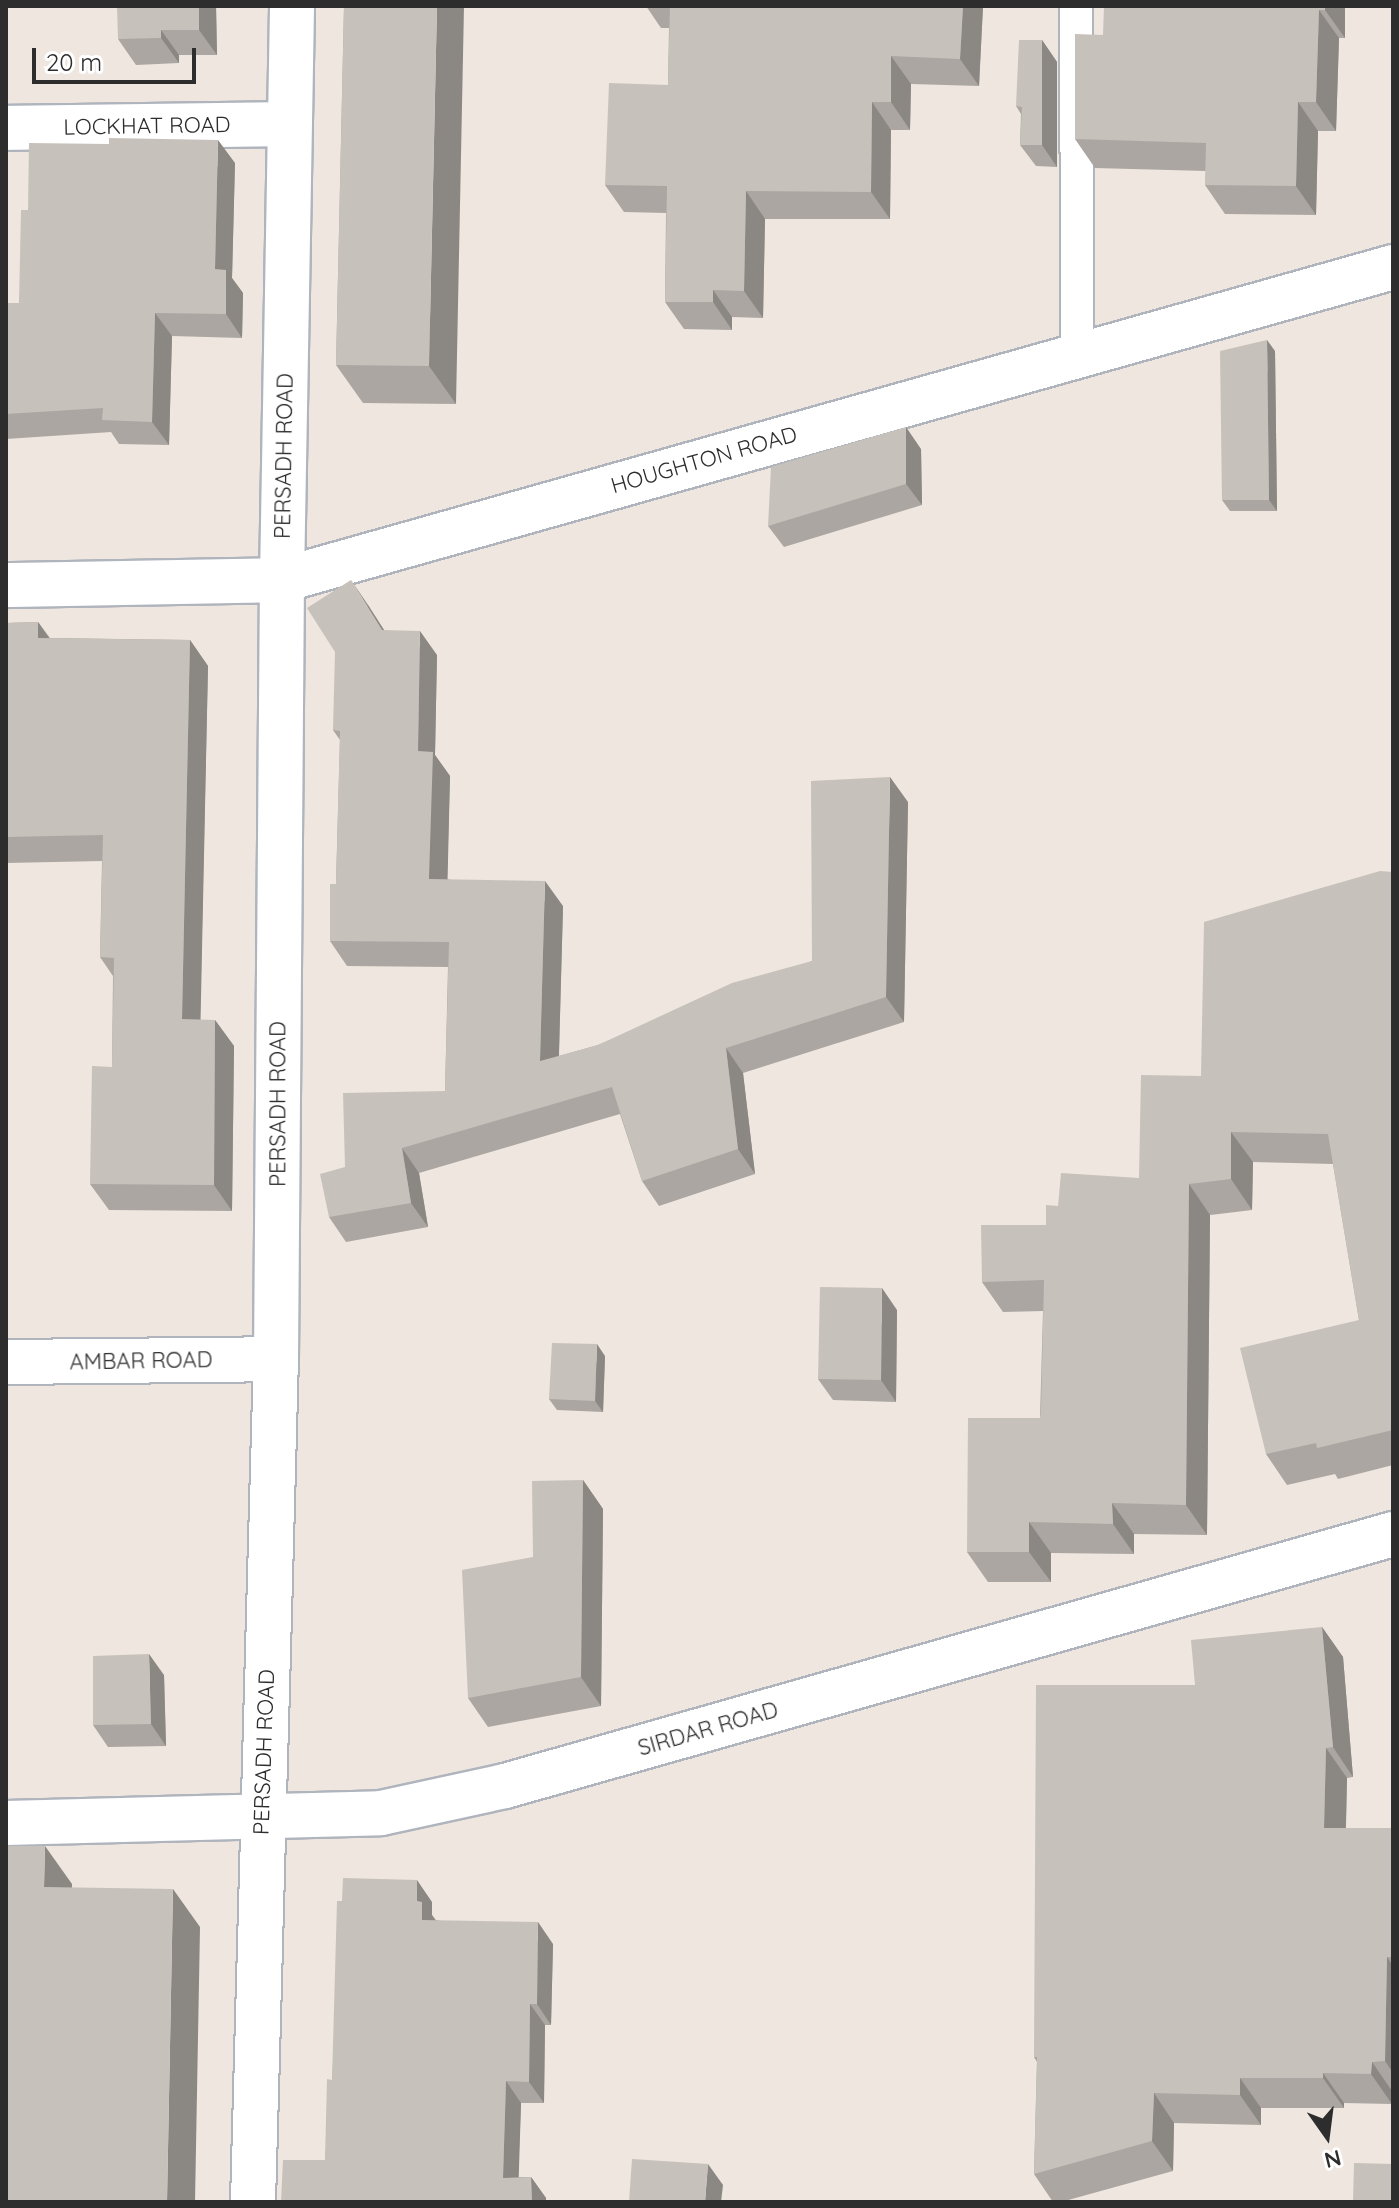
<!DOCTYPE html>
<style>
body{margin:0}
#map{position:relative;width:1399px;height:2208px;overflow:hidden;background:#eee6df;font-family:Quicksand,sans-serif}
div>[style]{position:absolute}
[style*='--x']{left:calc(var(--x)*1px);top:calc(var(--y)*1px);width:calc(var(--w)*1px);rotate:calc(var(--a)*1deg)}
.roads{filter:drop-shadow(2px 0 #afb4bd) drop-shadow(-2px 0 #afb4bd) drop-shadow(0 2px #afb4bd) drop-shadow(0 -2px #afb4bd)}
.lane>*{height:32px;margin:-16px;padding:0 16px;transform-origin:16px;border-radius:16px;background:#fff}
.street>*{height:44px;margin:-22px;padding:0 22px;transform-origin:22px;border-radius:22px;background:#fff}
.wall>*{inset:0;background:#aba6a1}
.shaded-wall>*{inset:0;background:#8b8783}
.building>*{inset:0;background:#c7c1bb}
span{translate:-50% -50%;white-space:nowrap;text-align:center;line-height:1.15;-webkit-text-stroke:7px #fff;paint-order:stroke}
.street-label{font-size:22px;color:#2d2d2d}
.frame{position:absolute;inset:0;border:8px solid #2d2d2d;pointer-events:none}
.north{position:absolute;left:1287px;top:2096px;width:80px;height:80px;-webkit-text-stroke:6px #fff;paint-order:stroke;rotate:166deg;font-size:22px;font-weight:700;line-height:32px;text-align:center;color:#2d2d2d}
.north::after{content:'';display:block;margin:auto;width:28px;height:36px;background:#2d2d2d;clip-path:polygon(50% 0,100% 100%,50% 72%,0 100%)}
.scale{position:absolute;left:32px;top:48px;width:164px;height:36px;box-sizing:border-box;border:4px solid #2d2d2d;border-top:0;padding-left:10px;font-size:24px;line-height:28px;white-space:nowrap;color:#2d2d2d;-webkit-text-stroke:6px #fff;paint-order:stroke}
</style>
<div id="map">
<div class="roads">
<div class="lane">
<i style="--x:1076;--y:6;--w:349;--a:89.8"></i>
</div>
<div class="street">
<i style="--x:6;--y:128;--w:283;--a:-0.8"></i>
<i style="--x:6;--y:585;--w:276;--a:-1"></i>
<i style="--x:282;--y:580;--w:1154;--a:-15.73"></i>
<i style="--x:6;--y:1362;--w:270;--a:-0.6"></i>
<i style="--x:6;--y:1823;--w:375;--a:-1.5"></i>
<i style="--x:381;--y:1813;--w:127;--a:-12.3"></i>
<i style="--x:505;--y:1786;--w:923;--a:-15.84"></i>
<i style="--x:253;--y:2202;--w:843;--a:-88.44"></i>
<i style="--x:276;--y:1359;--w:779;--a:-89.56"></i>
<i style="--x:282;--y:580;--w:574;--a:-89"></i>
</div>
</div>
<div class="wall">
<i style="clip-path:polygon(216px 6px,217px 55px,179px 55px,179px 63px,136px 65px,118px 39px)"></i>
<i style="clip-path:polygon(344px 6px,456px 404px,363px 403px,336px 365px)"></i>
<i style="clip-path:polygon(646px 6px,983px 6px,979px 86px,911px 84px,910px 130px,891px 130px,890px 219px,765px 219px,763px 318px,732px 317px,732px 330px,684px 329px,665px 302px,666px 213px,624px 212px,605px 185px,668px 85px,669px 28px,661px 28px)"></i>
<i style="clip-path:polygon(1345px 6px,1345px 38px,1339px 38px,1336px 131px,1318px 131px,1316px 215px,1225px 214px,1205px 185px,1206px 171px,1095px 168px,1075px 139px,1103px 35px)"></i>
<i style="clip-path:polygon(1042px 40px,1057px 62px,1057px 167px,1036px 166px,1020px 145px,1021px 114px,1016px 106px)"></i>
<i style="clip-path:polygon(235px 163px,232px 278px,243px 293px,242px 338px,172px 336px,169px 445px,119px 444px,111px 432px,6px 439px,6px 303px,19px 303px,28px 210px)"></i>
<i style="clip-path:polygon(1275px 351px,1277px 511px,1230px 511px,1222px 500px)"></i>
<i style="clip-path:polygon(921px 449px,922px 505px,784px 547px,768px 526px)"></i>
<i style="clip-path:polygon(368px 605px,384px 630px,437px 655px,435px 755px,450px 776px,447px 879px,563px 906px,559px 1056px,598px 1045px,812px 961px,908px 802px,904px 1022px,743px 1073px,755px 1174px,659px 1206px,642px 1181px,620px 1114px,419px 1173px,428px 1227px,346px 1242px,329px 1217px,345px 1167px,445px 1091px,448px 967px,347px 966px,330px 941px,336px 884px,340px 740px,333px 730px)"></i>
<i style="clip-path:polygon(38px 622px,50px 638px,190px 640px,208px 666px,200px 1020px,215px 1020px,234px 1046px,232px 1211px,109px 1210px,90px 1184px,112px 1067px,113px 976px,100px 957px,102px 861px,6px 863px,6px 623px)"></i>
<i style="clip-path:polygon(1393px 872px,1393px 1465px,1338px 1479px,1335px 1474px,1287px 1485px,1266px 1454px,1359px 1320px,1333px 1164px,1253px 1162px,1252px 1210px,1210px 1215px,1207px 1535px,1134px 1534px,1134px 1554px,1051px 1553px,1051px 1582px,988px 1582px,967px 1552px,1040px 1418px,1043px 1311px,1003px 1312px,982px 1282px,1046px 1225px,1058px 1206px,1139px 1178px,1201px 1076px)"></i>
<i style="clip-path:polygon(897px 1310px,896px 1402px,833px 1400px,818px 1379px)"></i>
<i style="clip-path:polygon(605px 1356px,603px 1412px,557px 1410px,549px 1399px)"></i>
<i style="clip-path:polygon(583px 1480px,603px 1509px,601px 1706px,488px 1727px,468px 1698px,533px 1557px)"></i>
<i style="clip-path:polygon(1322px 1627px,1343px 1657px,1353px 1777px,1347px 1778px,1346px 1828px,1393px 1828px,1392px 2104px,1344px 2103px,1344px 2108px,1261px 2108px,1261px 2125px,1174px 2123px,1173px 2171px,1061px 2202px,1053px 2202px,1034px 2174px,1037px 2062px,1034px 2057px,1195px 1685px)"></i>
<i style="clip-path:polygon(164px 1675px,166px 1746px,108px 1747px,93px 1725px)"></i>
<i style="clip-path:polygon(342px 1901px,432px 1902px,432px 1915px,436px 1920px,553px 1944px,551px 2025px,545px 2025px,544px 2103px,521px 2103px,518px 2177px,531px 2177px,546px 2198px,546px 2202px,281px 2202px,325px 2160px,332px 2080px)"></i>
</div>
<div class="shaded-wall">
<i style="clip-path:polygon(199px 6px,216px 6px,217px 55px,199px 30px)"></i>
<i style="clip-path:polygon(437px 6px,464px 6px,456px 404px,429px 366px)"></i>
<i style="clip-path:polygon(963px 6px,983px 6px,979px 86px,960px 59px)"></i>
<i style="clip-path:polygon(1325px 6px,1345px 6px,1345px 38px,1325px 10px)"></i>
<i style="clip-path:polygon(1319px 10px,1339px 38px,1336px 131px,1316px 102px)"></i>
<i style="clip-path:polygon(161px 30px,179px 55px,179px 63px,161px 38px)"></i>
<i style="clip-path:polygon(1042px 40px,1057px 62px,1057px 167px,1042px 145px)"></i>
<i style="clip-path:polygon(891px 56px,911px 84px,910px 130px,891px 102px)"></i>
<i style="clip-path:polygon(872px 102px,891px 130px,890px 219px,871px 192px)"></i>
<i style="clip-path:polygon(1298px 102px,1318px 131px,1316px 215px,1296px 186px)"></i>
<i style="clip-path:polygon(218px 140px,235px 163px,232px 278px,243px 293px,242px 338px,226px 314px,215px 269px)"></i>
<i style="clip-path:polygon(746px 191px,765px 219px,763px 318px,744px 291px)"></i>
<i style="clip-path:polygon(713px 290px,732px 317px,732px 330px,713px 302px)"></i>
<i style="clip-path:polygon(155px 313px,172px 336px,169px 445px,152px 422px)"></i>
<i style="clip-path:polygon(1267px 340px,1275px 351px,1277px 511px,1269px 500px)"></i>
<i style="clip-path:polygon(906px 427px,921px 449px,922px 505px,906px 484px)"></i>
<i style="clip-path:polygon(351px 580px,368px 605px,400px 655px,382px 630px)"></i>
<i style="clip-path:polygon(38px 622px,56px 648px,38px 638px)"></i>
<i style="clip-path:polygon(420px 631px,437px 655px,435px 755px,450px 776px,447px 903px,429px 879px,418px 751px)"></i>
<i style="clip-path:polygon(190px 640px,208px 666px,200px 1045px,182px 1019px)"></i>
<i style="clip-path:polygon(890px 777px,908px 802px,904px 1022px,886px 997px)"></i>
<i style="clip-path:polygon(545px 881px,563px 906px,558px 1086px,540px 1061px)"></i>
<i style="clip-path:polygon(215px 1020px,234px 1046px,232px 1211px,214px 1185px)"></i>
<i style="clip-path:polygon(726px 1048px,743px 1073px,755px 1174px,738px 1149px)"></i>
<i style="clip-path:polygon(1231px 1132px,1253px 1162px,1252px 1210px,1231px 1179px)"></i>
<i style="clip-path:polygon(402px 1148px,419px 1173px,428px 1227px,411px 1203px)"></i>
<i style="clip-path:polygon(1189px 1184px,1210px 1215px,1207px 1535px,1186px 1505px)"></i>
<i style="clip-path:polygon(882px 1288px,897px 1310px,896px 1402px,881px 1380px)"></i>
<i style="clip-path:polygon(597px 1344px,605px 1356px,603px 1412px,595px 1401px)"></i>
<i style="clip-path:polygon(583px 1480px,603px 1509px,601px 1706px,581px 1677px)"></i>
<i style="clip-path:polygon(1112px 1503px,1134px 1534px,1134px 1554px,1113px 1524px)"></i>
<i style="clip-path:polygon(1029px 1522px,1051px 1553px,1051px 1582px,1029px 1552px)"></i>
<i style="clip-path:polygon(1322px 1627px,1343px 1657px,1353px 1777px,1333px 1747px)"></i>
<i style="clip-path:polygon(149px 1654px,164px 1675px,166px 1746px,151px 1724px)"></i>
<i style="clip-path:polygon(1326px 1748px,1347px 1778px,1345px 1858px,1324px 1828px)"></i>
<i style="clip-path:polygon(45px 1846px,72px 1884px,71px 1925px,44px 1887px)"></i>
<i style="clip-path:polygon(417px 1880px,432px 1902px,432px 1915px,437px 1923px,422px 1920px,417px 1901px)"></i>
<i style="clip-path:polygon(173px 1889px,200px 1927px,195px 2202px,167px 2202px)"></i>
<i style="clip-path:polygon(538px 1922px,553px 1944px,551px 2025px,537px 2004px)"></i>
<i style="clip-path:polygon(1387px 1957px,1393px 1966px,1393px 2073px,1385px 2061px)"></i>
<i style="clip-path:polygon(530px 2004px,545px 2025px,544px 2103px,529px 2082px)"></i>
<i style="clip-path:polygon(1372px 2062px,1392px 2091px,1392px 2104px,1371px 2074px)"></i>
<i style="clip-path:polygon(1323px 2073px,1344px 2103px,1344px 2108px,1323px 2078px)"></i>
<i style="clip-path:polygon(1240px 2078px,1261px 2108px,1261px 2125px,1240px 2095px)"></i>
<i style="clip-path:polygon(506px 2081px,521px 2103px,518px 2199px,503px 2178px)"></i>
<i style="clip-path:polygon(1154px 2093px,1174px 2123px,1173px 2171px,1152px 2141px)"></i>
<i style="clip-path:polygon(708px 2164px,723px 2185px,721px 2202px,705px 2202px)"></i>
<i style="clip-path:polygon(531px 2177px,546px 2198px,546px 2202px,532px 2202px)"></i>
</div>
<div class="building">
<i style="clip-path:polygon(117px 6px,199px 6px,199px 30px,161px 30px,161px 38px,118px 39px)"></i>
<i style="clip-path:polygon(344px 6px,437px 6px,429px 366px,336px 365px)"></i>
<i style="clip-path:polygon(670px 6px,963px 6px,960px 59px,891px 56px,891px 102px,872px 102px,871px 192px,746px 191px,744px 291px,713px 290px,713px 302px,665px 302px,667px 186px,605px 185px,609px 83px,668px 85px)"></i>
<i style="clip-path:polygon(1104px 6px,1325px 6px,1325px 10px,1319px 10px,1316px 102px,1298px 102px,1296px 186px,1205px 185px,1206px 143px,1075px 139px,1075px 34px,1103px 35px)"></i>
<i style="clip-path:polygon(1019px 40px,1042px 40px,1042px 145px,1020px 145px,1022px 107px,1016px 106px)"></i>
<i style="clip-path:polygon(109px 138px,218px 140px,215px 269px,226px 270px,226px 314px,155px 313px,152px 422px,102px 420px,103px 408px,6px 414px,6px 303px,19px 303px,21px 210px,28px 210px,29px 143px,109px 144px)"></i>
<i style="clip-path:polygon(1267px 340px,1269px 500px,1222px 500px,1220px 351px)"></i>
<i style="clip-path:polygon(906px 427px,906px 484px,768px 526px,771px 467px)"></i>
<i style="clip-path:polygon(351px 580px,382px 630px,420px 631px,418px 751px,433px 752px,429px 879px,545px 881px,540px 1061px,598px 1045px,732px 983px,812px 961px,811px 781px,890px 777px,886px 997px,726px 1048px,738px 1149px,642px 1181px,612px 1087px,402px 1148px,411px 1203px,329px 1217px,320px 1174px,345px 1167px,343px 1093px,445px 1091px,449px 942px,330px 941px,330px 884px,336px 884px,340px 731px,333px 730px,335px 652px,307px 608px)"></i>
<i style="clip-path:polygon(38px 622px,38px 638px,190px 640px,182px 1019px,215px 1020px,214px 1185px,90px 1184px,92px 1066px,112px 1067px,114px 958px,100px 957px,103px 835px,6px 837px,6px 623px)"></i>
<i style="clip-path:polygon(1380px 871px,1393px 872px,1393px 1430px,1317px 1448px,1316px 1443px,1266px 1454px,1240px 1348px,1359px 1320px,1328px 1134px,1231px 1132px,1231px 1179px,1189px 1184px,1186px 1505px,1112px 1503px,1113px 1524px,1029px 1522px,1029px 1552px,967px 1552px,968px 1418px,1040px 1418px,1041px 1411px,1044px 1280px,982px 1282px,981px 1225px,1046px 1225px,1046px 1205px,1058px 1206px,1061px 1173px,1139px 1178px,1141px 1075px,1201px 1076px,1204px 922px)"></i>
<i style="clip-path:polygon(820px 1287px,882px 1288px,881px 1380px,818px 1379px)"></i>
<i style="clip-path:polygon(552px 1343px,597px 1344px,595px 1401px,549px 1399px)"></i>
<i style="clip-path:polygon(583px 1480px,581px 1677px,468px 1698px,462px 1570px,533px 1557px,532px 1481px)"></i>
<i style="clip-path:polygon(1322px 1627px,1333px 1747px,1326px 1748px,1324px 1828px,1393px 1828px,1393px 1957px,1387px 1957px,1385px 2061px,1372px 2062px,1371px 2074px,1323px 2073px,1323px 2078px,1240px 2078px,1240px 2095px,1154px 2093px,1152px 2141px,1034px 2174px,1037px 2057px,1034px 2057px,1036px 1685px,1195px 1685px,1191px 1640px)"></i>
<i style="clip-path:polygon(149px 1654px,151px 1724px,93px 1725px,93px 1656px)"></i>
<i style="clip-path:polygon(6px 1846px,45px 1846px,44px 1887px,173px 1889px,167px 2202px,6px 2202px)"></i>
<i style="clip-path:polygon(343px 1878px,417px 1880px,417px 1901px,422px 1902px,422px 1920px,538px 1922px,537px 2004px,530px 2004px,529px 2082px,506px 2081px,503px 2178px,531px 2177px,532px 2202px,281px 2202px,283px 2160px,325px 2160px,327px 2079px,332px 2080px,337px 1901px,342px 1901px)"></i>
<i style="clip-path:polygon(632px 2159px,708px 2164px,705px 2202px,627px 2202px,629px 2202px)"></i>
<i style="clip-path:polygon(1354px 2163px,1393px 2164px,1393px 2202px,1353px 2202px)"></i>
</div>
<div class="street-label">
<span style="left:147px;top:126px;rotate:-1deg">LOCKHAT ROAD</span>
<span style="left:284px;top:456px;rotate:-89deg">PERSADH ROAD</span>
<span style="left:704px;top:460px;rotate:-16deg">HOUGHTON ROAD</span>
<span style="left:278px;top:1104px;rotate:-90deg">PERSADH ROAD</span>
<span style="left:141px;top:1361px;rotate:-1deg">AMBAR ROAD</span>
<span style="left:708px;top:1729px;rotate:-16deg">SIRDAR ROAD</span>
<span style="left:264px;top:1752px;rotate:-88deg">PERSADH ROAD</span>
</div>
<div class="frame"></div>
<div class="north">N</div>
<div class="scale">20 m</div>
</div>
